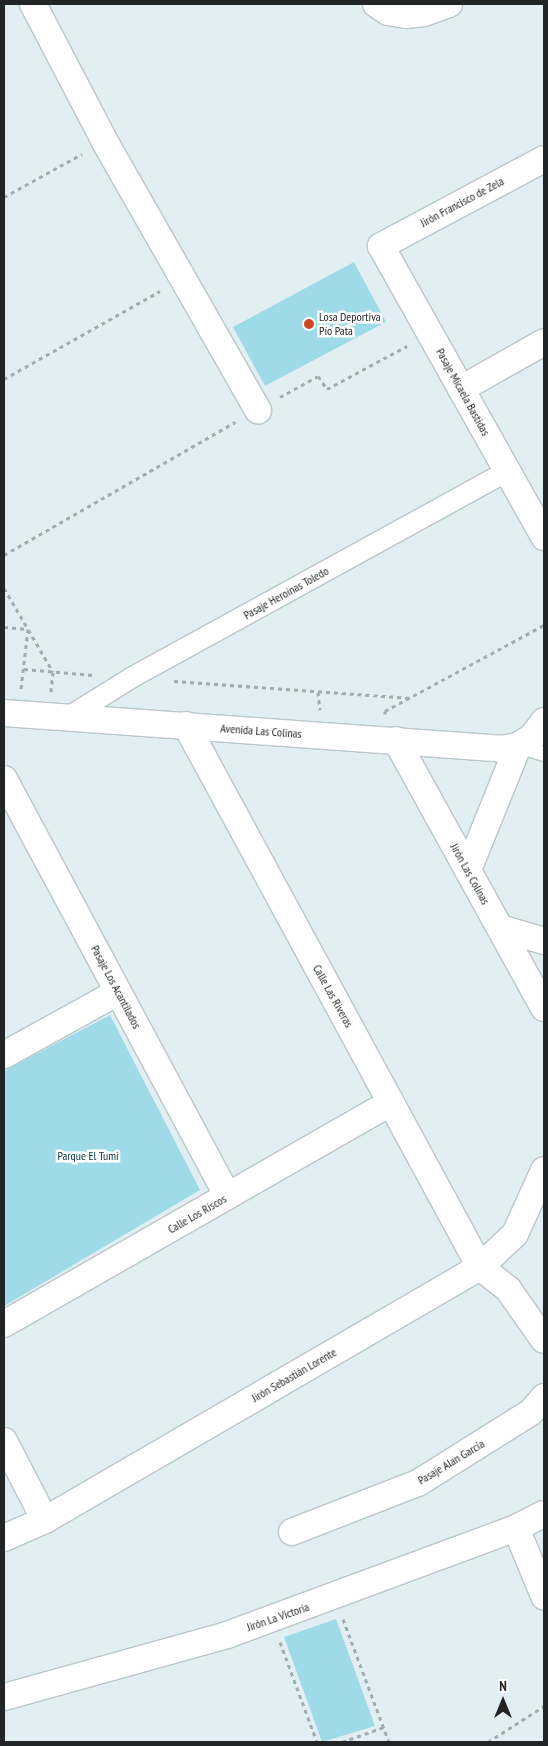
<!DOCTYPE html>
<meta charset="utf-8">
<style>
body{margin:0}
#map{position:relative;width:548px;height:1746px;overflow:hidden;background:#e2eff2;font-family:"PT Sans Narrow",sans-serif}
div>[style]{position:absolute}
[style*='--x']{left:calc(var(--x)*1px);top:calc(var(--y)*1px);width:calc(var(--w)*1px);rotate:calc(var(--a)*1deg)}
.green>*{inset:0;background:#9fdae9}
.path>*{height:3px;margin-top:-1.5px;transform-origin:0;background:repeating-linear-gradient(90deg,#a2acae 0 4px,transparent 0 8px)}
.roads{filter:drop-shadow(1px 0 #bac6c9) drop-shadow(-1px 0 #bac6c9) drop-shadow(0 1px #bac6c9) drop-shadow(0 -1px #bac6c9)}
.service>*{height:14px;margin:-7px;padding:0 7px;transform-origin:7px;border-radius:7px;background:#fff}
.pedestrian>*{height:20px;margin:-10px;padding:0 10px;transform-origin:10px;border-radius:10px;background:#fff}
.minor>*{height:26px;margin:-13px;padding:0 13px;transform-origin:13px;border-radius:13px;background:#fff}
.dots>*{width:14px;height:14px;translate:-50% -50%;box-sizing:border-box;border:2px solid #fff;border-radius:50%}
span{translate:-50% -50%;white-space:nowrap;text-align:center;line-height:1.15;-webkit-text-stroke:5px #fff;paint-order:stroke}
.street-label{font-size:12px;color:#212526}
.poi-label{font-size:12px;color:#212526}
.left{translate:0 -50%;text-align:left}
.park-label{font-size:12px;color:#02343e}
.frame{position:absolute;inset:0;border:5px solid #212526;pointer-events:none}
.north{position:absolute;left:478px;top:1676px;width:50px;height:50px;-webkit-text-stroke:4px #fff;paint-order:stroke;rotate:0deg;font-size:14px;font-weight:700;line-height:20px;text-align:center;color:#212526}
.north::after{content:'';display:block;margin:auto;width:18px;height:22px;background:#212526;clip-path:polygon(50% 0,100% 100%,50% 72%,0 100%)}
</style>
<div id="map">
<div class="green">
<i style="clip-path:polygon(354px 262px,386px 322px,265px 386px,233px 327px)"></i>
<i style="clip-path:polygon(110px 1015px,200px 1190px,4px 1306px,4px 1071px)"></i>
<i style="clip-path:polygon(336px 1619px,375px 1726px,322px 1742px,284px 1637px)"></i>
</div>
<div class="path">
<i style="--x:4;--y:197;--w:89;--a:-28.9"></i>
<i style="--x:4;--y:379;--w:179;--a:-29.4"></i>
<i style="--x:280;--y:397;--w:43;--a:-28.9"></i>
<i style="--x:318;--y:376;--w:16;--a:55"></i>
<i style="--x:327;--y:389;--w:91;--a:-28.3"></i>
<i style="--x:4;--y:555;--w:267;--a:-29.9"></i>
<i style="--x:4;--y:588;--w:97;--a:59.7"></i>
<i style="--x:53;--y:672;--w:20;--a:96"></i>
<i style="--x:4;--y:627;--w:24;--a:5"></i>
<i style="--x:28;--y:629;--w:60;--a:96.7"></i>
<i style="--x:24;--y:669;--w:69;--a:5"></i>
<i style="--x:174;--y:681;--w:238;--a:4.1"></i>
<i style="--x:318;--y:692;--w:18;--a:84"></i>
<i style="--x:385;--y:714;--w:3;--a:-90"></i>
<i style="--x:385;--y:711;--w:181;--a:-28.4"></i>
<i style="--x:343;--y:1619;--w:131;--a:69.5"></i>
<i style="--x:280;--y:1642;--w:107;--a:69.7"></i>
<i style="--x:342;--y:1742;--w:45;--a:-19.7"></i>
<i style="--x:488;--y:1742;--w:67;--a:-32.7"></i>
</div>
<div class="roads">
<div class="service">
<i style="--x:518;--y:746;--w:27;--a:17"></i>
</div>
<div class="pedestrian">
<i style="--x:67;--y:718;--w:75;--a:-32"></i>
<i style="--x:131;--y:678;--w:429;--a:-28.8"></i>
</div>
<div class="minor">
<i style="--x:33;--y:4;--w:156;--a:62.4"></i>
<i style="--x:105;--y:142;--w:309;--a:60.3"></i>
<i style="--x:376;--y:4;--w:14;--a:34"></i>
<i style="--x:388;--y:12;--w:18;--a:9"></i>
<i style="--x:406;--y:15;--w:18;--a:-6"></i>
<i style="--x:424;--y:13;--w:27;--a:-20"></i>
<i style="--x:544;--y:159;--w:185;--a:151.9"></i>
<i style="--x:381;--y:246;--w:334;--a:60.7"></i>
<i style="--x:461;--y:389;--w:95;--a:-29.5"></i>
<i style="--x:4;--y:713;--w:498;--a:4.1"></i>
<i style="--x:501;--y:749;--w:17;--a:-10"></i>
<i style="--x:518;--y:746;--w:17;--a:-33"></i>
<i style="--x:532;--y:737;--w:20;--a:-53"></i>
<i style="--x:186;--y:725;--w:617;--a:61.52"></i>
<i style="--x:480;--y:1267;--w:36;--a:38"></i>
<i style="--x:508;--y:1289;--w:62;--a:54.8"></i>
<i style="--x:396;--y:740;--w:306;--a:61.1"></i>
<i style="--x:4;--y:779;--w:473;--a:61.8"></i>
<i style="--x:468;--y:870;--w:134;--a:-68"></i>
<i style="--x:500;--y:928;--w:46;--a:16.5"></i>
<i style="--x:4;--y:1055;--w:130;--a:-28.9"></i>
<i style="--x:4;--y:1324;--w:446;--a:-29.8"></i>
<i style="--x:4;--y:1441;--w:89;--a:62.6"></i>
<i style="--x:516;--y:1528;--w:74;--a:67.6"></i>
<i style="--x:292;--y:1532;--w:135;--a:-21.3"></i>
<i style="--x:418;--y:1483;--w:133;--a:-32.1"></i>
<i style="--x:531;--y:1412;--w:20;--a:-49"></i>
<i style="--x:4;--y:1538;--w:45;--a:-23.7"></i>
<i style="--x:45;--y:1520;--w:503;--a:-30.18"></i>
<i style="--x:480;--y:1267;--w:48;--a:-43.3"></i>
<i style="--x:515;--y:1234;--w:70;--a:-65.6"></i>
<i style="--x:4;--y:1697;--w:231;--a:-15.5"></i>
<i style="--x:227;--y:1635;--w:308;--a:-20.3"></i>
<i style="--x:516;--y:1528;--w:31;--a:-27"></i>
</div>
</div>
<div class="dots">
<i style="left:309px;top:324px;background:#cf4620"></i>
</div>
<div class="street-label">
<span style="left:462px;top:202px;rotate:-28deg">Jirón Francisco de Zela</span>
<span style="left:463px;top:392px;rotate:61deg">Pasaje Micaela Bastidas</span>
<span style="left:286px;top:593px;rotate:-29deg">Pasaje Heroínas Toledo</span>
<span style="left:261px;top:731px;rotate:4deg">Avenida Las Colinas</span>
<span style="left:470px;top:874px;rotate:61deg">Jirón Las Colinas</span>
<span style="left:116px;top:987px;rotate:62deg">Pasaje Los Acantilados</span>
<span style="left:333px;top:996px;rotate:61deg">Calle Las Riveras</span>
<span style="left:197px;top:1214px;rotate:-30deg">Calle Los Riscos</span>
<span style="left:294px;top:1375px;rotate:-30deg">Jirón Sebastián Lorente</span>
<span style="left:451px;top:1462px;rotate:-31deg">Pasaje Alan García</span>
<span style="left:278px;top:1617px;rotate:-19deg">Jirón La Victoria</span>
</div>
<div class="poi-label">
<span class="left" style="left:319px;top:324px">Losa Deportiva<br>Pío Pata</span>
</div>
<div class="park-label">
<span style="left:88px;top:1156px">Parque El Tumi</span>
</div>
<div class="frame"></div>
<div class="north">N</div>
</div>
